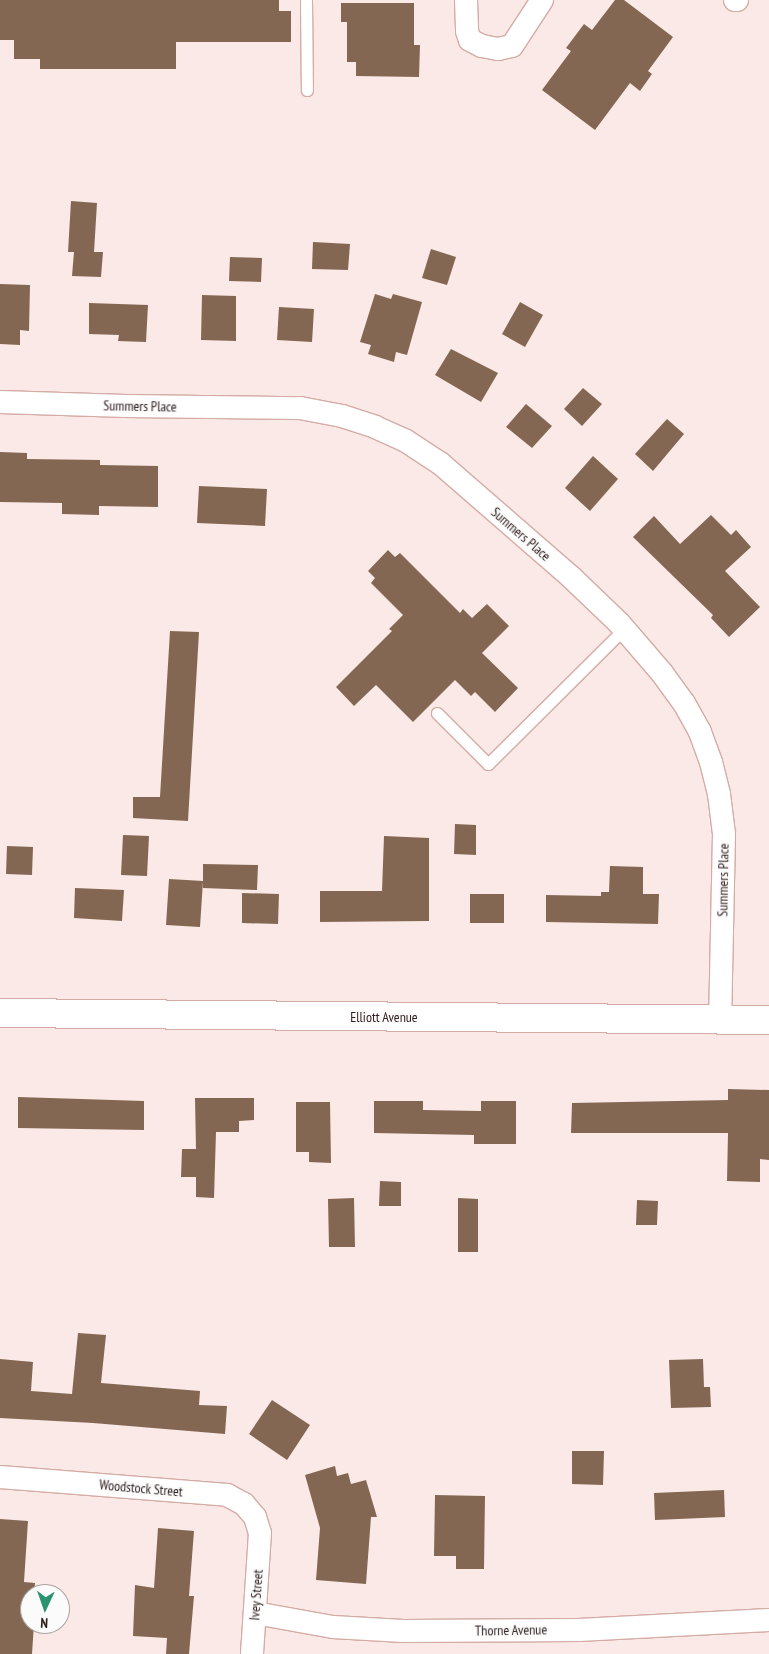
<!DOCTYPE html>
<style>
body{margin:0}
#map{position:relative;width:769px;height:1654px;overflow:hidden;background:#fae9e6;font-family:"PT Sans Narrow",sans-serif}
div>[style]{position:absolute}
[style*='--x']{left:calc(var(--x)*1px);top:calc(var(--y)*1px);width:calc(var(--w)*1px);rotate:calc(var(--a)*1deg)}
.building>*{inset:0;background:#846752}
.roads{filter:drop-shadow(1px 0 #d4aca5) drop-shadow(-1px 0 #d4aca5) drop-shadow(0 1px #d4aca5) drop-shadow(0 -1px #d4aca5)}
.service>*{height:11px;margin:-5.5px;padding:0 5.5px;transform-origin:5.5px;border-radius:5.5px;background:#fff}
.minor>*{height:22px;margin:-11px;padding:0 11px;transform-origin:11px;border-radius:11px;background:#fff}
.tertiary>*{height:28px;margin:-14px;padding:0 14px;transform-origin:14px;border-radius:14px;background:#fff}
span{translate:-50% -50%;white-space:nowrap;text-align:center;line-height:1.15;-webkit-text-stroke:4px #fbfbfb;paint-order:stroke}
.street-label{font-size:14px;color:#2d1e1b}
.north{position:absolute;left:20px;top:1584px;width:50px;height:50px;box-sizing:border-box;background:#fbfbfb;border:1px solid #a9a3a1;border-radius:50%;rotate:183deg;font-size:14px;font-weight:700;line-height:20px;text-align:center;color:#2d1e1b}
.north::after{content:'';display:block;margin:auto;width:18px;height:22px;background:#2c9370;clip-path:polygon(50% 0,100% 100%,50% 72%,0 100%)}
</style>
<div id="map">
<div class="building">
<i style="clip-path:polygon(0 0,279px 0,279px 11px,291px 11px,291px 42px,176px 42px,176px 69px,40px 69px,40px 59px,14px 59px,14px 40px,0 40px)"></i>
<i style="clip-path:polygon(615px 0,624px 0,673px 37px,648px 71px,652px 74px,640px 91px,630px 83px,595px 130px,542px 90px,571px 51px,566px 48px,584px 24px,592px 30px)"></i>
<i style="clip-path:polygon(341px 3px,414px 3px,414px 45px,420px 45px,419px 77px,356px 76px,356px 62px,347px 62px,347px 22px,341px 22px)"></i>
<i style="clip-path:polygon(71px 201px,97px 203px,94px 252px,103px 252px,101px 277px,72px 276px,74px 252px,68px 252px)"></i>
<i style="clip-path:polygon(313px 242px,350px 244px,348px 270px,312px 269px)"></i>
<i style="clip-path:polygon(431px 249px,456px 257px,447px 285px,422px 278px)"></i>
<i style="clip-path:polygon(230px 257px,262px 258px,261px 282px,229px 281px)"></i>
<i style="clip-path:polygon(0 284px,30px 285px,29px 331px,20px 330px,20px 345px,0 344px)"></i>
<i style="clip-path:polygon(375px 294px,391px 299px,393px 294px,422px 302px,407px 355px,396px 352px,394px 362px,368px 354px,371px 345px,360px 342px)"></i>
<i style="clip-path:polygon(202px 295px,236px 296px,236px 341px,201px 340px)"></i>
<i style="clip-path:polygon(520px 302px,543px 315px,525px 347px,502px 334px)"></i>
<i style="clip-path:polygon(89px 303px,148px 305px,146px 342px,118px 341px,119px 335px,89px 334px)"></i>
<i style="clip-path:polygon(279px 307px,314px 309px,312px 342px,277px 340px)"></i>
<i style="clip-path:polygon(451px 349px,498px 373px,481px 402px,435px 375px)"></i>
<i style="clip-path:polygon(583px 388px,602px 404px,582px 426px,564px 409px)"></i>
<i style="clip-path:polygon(526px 404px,552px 426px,532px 448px,506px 427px)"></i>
<i style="clip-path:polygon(667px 419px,684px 434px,653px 471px,635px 454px)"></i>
<i style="clip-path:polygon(0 452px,27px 453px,27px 459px,100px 460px,100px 465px,158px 466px,158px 507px,99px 506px,99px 515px,62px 514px,62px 503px,0 502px)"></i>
<i style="clip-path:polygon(593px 456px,618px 479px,590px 511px,565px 488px)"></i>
<i style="clip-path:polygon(199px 486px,267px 489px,265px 526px,197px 523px)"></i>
<i style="clip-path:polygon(711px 515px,731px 535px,736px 530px,751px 547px,725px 571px,760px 607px,729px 637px,711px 618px,713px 615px,633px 537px,654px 516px,680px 544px)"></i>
<i style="clip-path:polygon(388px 550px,395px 557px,400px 553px,460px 613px,463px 609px,472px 618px,487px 604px,509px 626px,482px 653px,518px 688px,495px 712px,475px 692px,471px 696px,455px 680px,413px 722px,376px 685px,354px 706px,336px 687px,392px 631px,389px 629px,403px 615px,371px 583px,375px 578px,368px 571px)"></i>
<i style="clip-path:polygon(170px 631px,199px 632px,188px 821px,133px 818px,133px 797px,160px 797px)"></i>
<i style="clip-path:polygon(455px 824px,476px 825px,476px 855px,454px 854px)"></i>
<i style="clip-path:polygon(123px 835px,149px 836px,147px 876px,121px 875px)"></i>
<i style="clip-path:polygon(384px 836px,429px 838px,429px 921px,320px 922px,320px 891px,382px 891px)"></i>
<i style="clip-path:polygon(7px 846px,33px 847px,32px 875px,6px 874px)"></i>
<i style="clip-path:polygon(203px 864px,258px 865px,257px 890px,203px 888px,203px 881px,200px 927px,166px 925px,169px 879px,203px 881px)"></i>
<i style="clip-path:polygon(610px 866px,643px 867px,643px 894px,659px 894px,658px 924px,546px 922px,546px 895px,601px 896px,601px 892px,609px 892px)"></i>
<i style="clip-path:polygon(75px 888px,124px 890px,122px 921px,74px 918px)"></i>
<i style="clip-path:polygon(242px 893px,279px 894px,278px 924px,242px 923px)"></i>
<i style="clip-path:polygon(470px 894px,504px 894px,504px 923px,470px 923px)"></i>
<i style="clip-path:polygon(728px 1089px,769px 1090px,769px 1160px,760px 1159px,760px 1182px,727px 1181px,728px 1133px,571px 1133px,572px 1103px,728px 1100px)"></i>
<i style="clip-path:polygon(18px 1097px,144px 1101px,144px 1130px,18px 1128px)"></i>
<i style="clip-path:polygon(195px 1098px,254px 1098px,254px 1120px,239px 1121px,239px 1132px,216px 1132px,214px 1198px,196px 1197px,196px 1177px,181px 1177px,182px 1149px,196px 1149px)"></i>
<i style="clip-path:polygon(374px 1101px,423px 1101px,423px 1110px,481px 1111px,481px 1101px,516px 1101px,516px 1144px,474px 1144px,474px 1135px,374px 1133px)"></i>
<i style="clip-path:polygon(296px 1102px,330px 1102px,331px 1163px,309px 1162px,309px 1152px,296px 1152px)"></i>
<i style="clip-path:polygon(380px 1181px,401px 1182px,401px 1206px,379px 1206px)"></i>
<i style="clip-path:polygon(354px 1198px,355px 1247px,329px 1247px,328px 1199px)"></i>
<i style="clip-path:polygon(458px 1198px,478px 1199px,478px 1252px,458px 1252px)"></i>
<i style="clip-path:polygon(637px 1200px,658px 1201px,657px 1225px,636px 1225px)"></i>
<i style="clip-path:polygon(78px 1333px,106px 1335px,101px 1383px,200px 1391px,199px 1405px,227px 1406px,225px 1434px,93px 1423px,0 1418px,0 1359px,33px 1362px,31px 1391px,72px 1394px)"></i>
<i style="clip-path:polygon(703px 1359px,704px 1387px,710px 1387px,711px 1407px,671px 1408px,669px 1360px)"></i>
<i style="clip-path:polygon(272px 1400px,310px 1425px,287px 1460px,249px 1434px)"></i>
<i style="clip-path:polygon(572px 1451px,604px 1451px,603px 1485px,572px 1484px)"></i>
<i style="clip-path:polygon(335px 1466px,337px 1476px,348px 1473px,351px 1484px,366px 1480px,377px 1517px,371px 1517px,366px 1584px,316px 1580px,320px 1528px,305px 1475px)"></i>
<i style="clip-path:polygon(724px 1490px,725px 1517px,655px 1520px,654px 1493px)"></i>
<i style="clip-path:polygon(435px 1495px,485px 1496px,484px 1569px,456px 1569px,456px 1556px,434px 1556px)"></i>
<i style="clip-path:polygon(0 1519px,28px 1521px,24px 1582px,35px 1583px,34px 1594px,30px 1594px,30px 1624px,34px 1624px,32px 1654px,0 1654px)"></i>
<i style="clip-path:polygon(158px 1528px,194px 1531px,189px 1596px,194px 1596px,189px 1654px,166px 1654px,167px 1638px,133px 1636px,135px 1585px,154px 1588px)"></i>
</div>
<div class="roads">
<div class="service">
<i style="--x:306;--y:0;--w:90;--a:89.4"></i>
<i style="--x:437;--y:713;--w:72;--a:45"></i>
<i style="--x:488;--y:764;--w:192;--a:-44.8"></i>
</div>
<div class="minor">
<i style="--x:466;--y:0;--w:31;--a:88"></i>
<i style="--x:467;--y:31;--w:9;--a:72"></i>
<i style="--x:470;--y:40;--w:13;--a:27"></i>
<i style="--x:482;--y:46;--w:16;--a:11"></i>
<i style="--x:498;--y:49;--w:14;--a:-12"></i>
<i style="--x:512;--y:46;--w:55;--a:-56.9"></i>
<i style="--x:735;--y:0;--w:2;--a:0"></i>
<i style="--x:0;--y:402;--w:126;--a:1.8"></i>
<i style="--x:126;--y:406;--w:174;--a:0.7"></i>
<i style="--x:300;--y:408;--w:43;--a:10.8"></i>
<i style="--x:342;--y:416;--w:35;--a:18"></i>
<i style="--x:375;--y:427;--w:34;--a:24"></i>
<i style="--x:406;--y:441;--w:42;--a:33.3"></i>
<i style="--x:441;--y:464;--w:172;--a:41"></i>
<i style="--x:571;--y:577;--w:66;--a:43.8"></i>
<i style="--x:619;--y:623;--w:66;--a:49.3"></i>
<i style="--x:662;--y:673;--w:37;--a:54"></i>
<i style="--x:684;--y:703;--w:33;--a:61"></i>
<i style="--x:700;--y:732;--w:32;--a:70"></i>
<i style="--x:711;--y:762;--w:33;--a:76"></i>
<i style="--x:719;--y:794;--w:40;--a:82.9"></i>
<i style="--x:724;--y:834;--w:186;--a:91.2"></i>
<i style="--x:0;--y:1477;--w:228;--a:4.5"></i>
<i style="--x:227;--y:1495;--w:19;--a:28"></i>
<i style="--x:244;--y:1504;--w:17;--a:50"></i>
<i style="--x:255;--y:1517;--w:17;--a:73"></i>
<i style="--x:260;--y:1533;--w:121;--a:93.8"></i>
<i style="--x:255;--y:1613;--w:79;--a:10.2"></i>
<i style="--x:333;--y:1627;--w:70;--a:3.3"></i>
<i style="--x:403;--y:1631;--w:176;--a:-0.3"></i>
<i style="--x:579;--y:1630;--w:190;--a:-3"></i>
</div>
<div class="tertiary">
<i style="--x:0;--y:1013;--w:769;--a:0.52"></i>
</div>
</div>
<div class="street-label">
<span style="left:140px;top:406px;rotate:1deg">Summers Place</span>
<span style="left:521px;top:534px;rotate:41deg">Summers Place</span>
<span style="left:723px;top:880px;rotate:-89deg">Summers Place</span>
<span style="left:384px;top:1017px">Elliott Avenue</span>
<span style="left:141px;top:1488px;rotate:5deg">Woodstock Street</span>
<span style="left:256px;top:1595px;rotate:-86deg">Ivey Street</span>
<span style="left:511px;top:1630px;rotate:-1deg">Thorne Avenue</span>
</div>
<div class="north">N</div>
</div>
